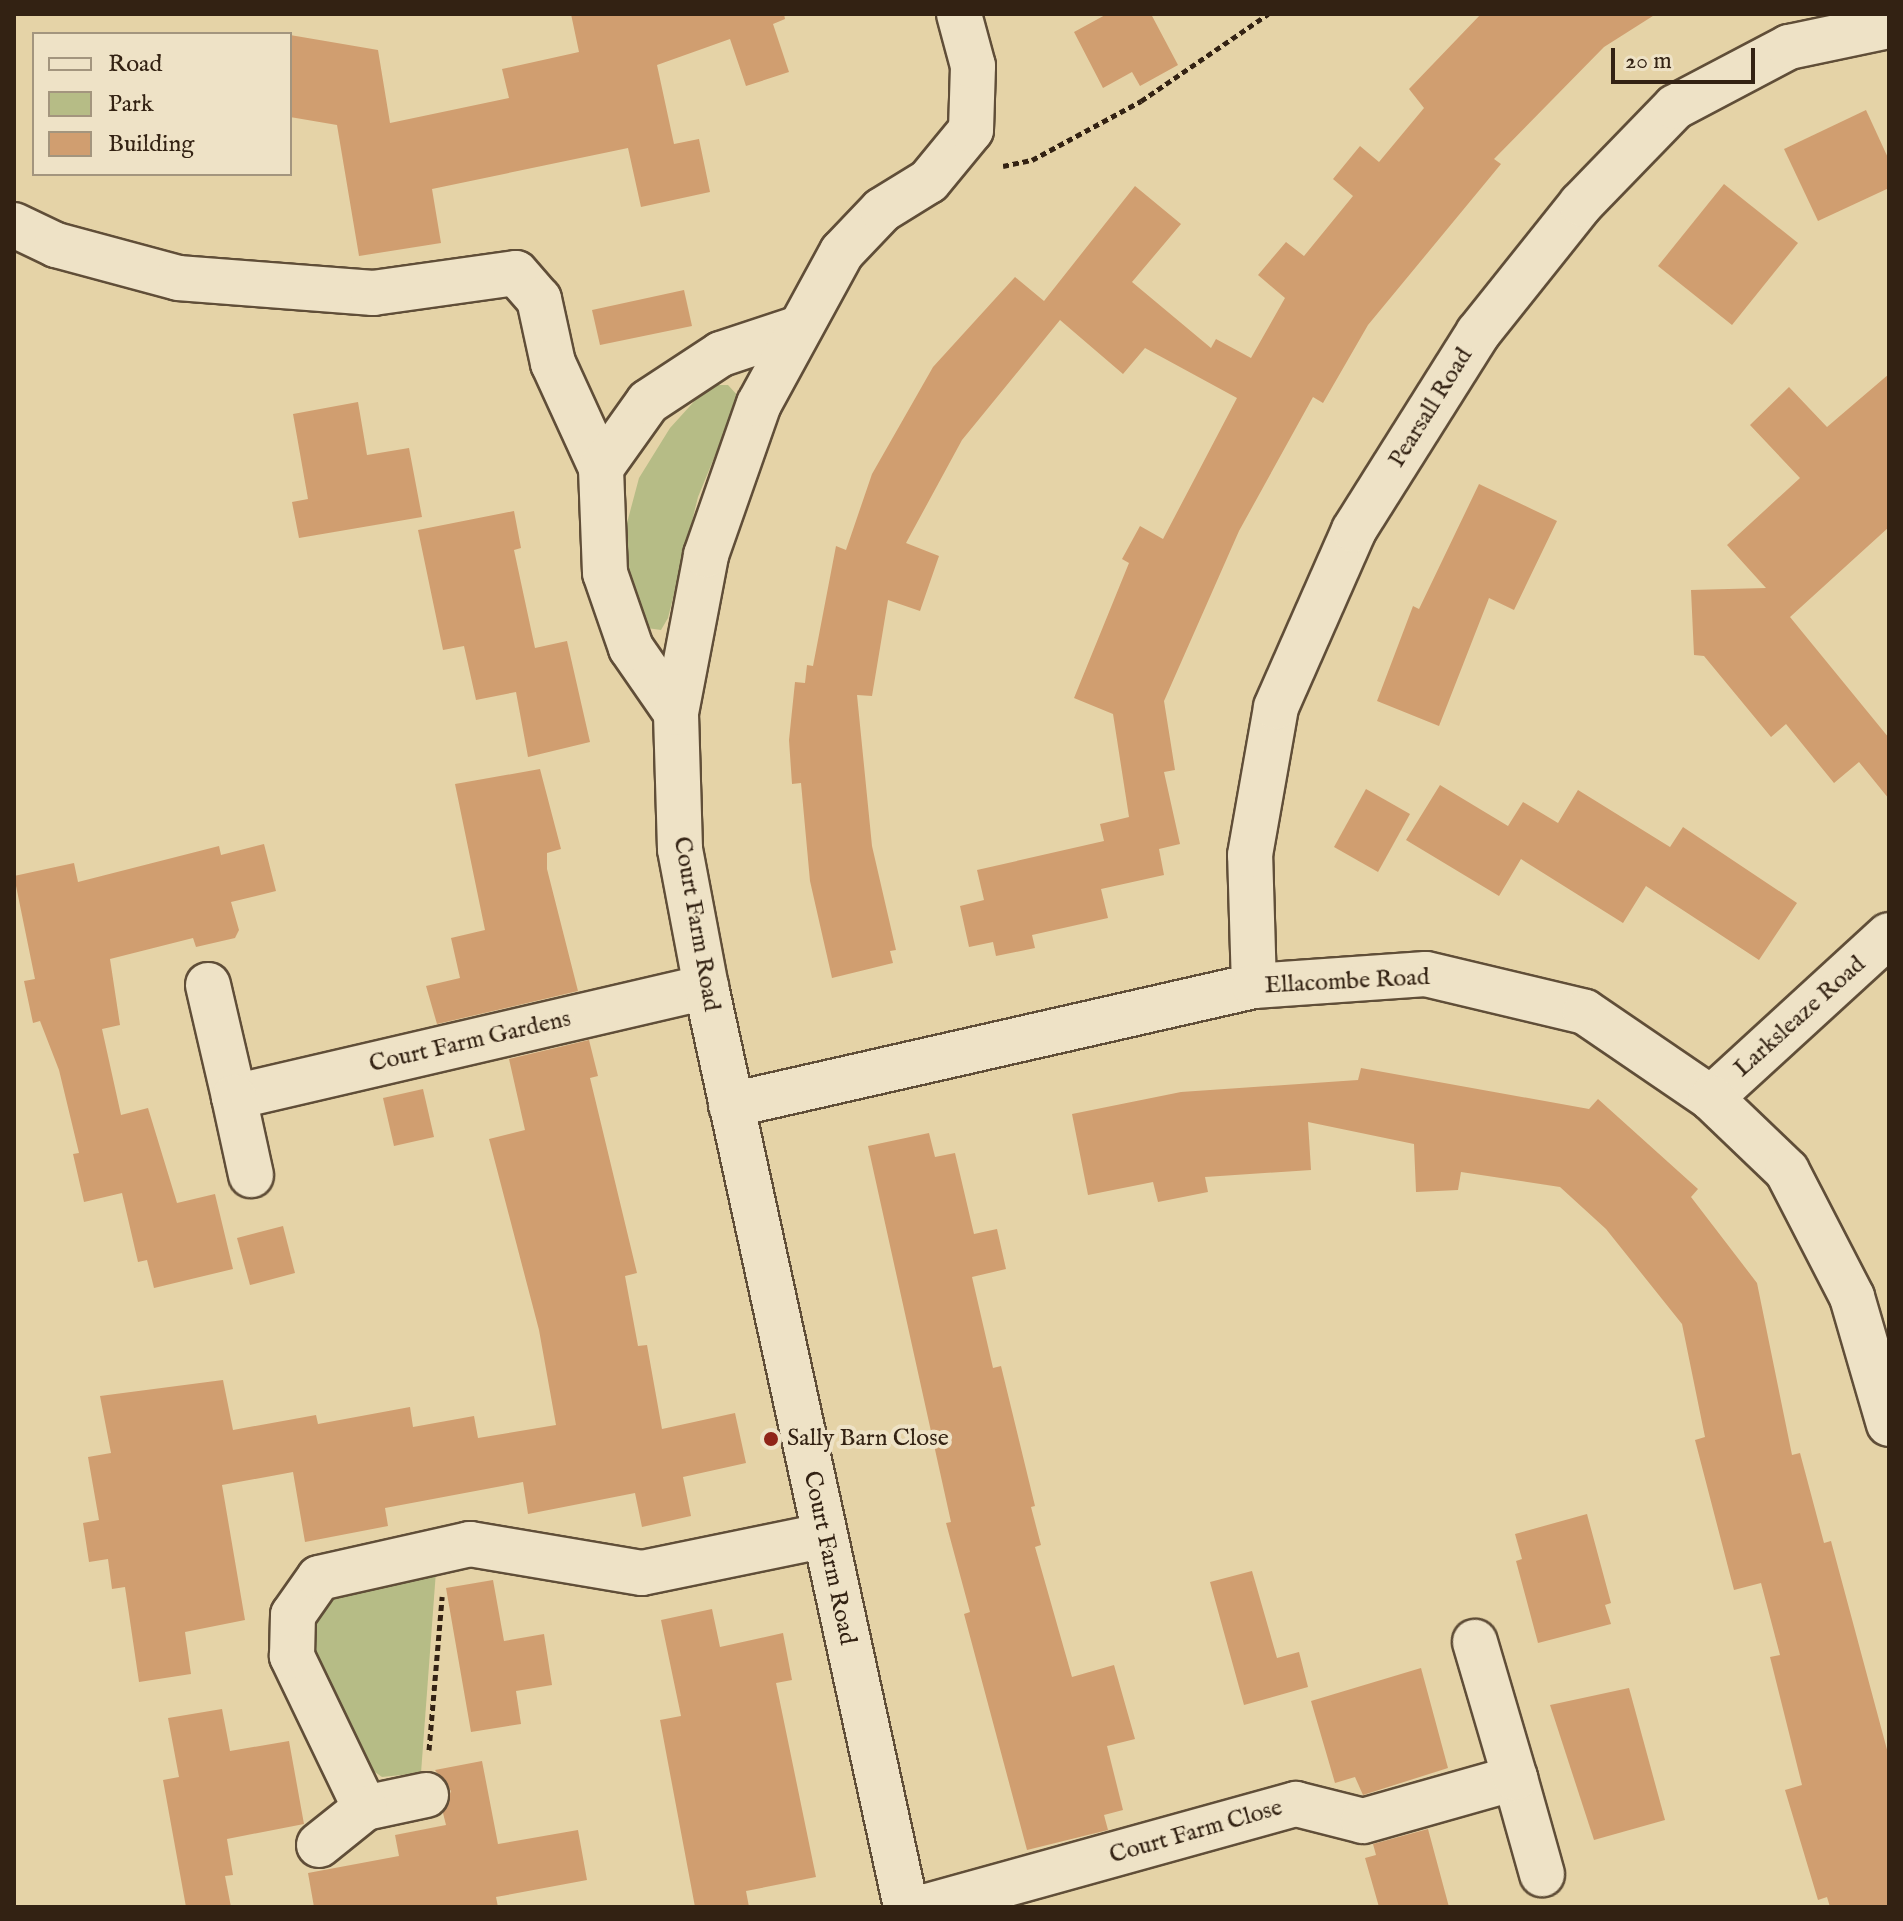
<!DOCTYPE html>
<style>
body{margin:0}
#map{position:relative;width:1903px;height:1921px;overflow:hidden;background:#e5d3a7;font-family:"IM FELL English",serif}
div>[style]{position:absolute}
[style*='--x']{left:calc(var(--x)*1px);top:calc(var(--y)*1px);width:calc(var(--w)*1px);rotate:calc(var(--a)*1deg)}
.green>*{inset:0;background:#b6bc86}
.building>*{inset:0;background:#d09e70}
.path>*{height:5px;margin-top:-2.5px;transform-origin:0;background:repeating-linear-gradient(90deg,#332213 0 6px,transparent 0 10px)}
.roads{filter:drop-shadow(2px 0 #604e38) drop-shadow(-2px 0 #604e38) drop-shadow(0 2px #604e38) drop-shadow(0 -2px #604e38)}
.minor>*{height:44px;margin:-22px;padding:0 22px;transform-origin:22px;border-radius:22px;background:#eee2c6}
.dots>*{width:22px;height:22px;translate:-50% -50%;box-sizing:border-box;border:4px solid #eee2c6;border-radius:50%}
span{translate:-50% -50%;white-space:nowrap;text-align:center;line-height:1.15;-webkit-text-stroke:8px #eee2c6;paint-order:stroke}
.street-label{font-size:24px;color:#332213}
.poi-label{font-size:24px;color:#332213}
.left{translate:0 -50%;text-align:left}
.frame{position:absolute;inset:0;border:16px solid #332213;pointer-events:none}
.legend{position:absolute;left:32px;top:32px;width:260px;height:144px;box-sizing:border-box;background:#eee2c6;border:2px solid #a3957e;margin:0;padding:10px 14px;list-style:none;font-size:24px;color:#332213}
.legend li{display:flex;align-items:center;gap:16px;height:40px}
.legend b{width:40px;border:2px solid #a3957e}
.scale{position:absolute;left:1611px;top:48px;width:144px;height:36px;box-sizing:border-box;border:4px solid #332213;border-top:0;padding-left:10px;font-size:24px;line-height:28px;white-space:nowrap;color:#332213;-webkit-text-stroke:6px #eee2c6;paint-order:stroke}
</style>
<div id="map">
<div class="green">
<i style="clip-path:polygon(709px 385px,728px 385px,739px 397px,698px 497px,668px 618px,661px 630px,647px 628px,623px 573px,627px 523px,639px 478px,670px 428px)"></i>
<i style="clip-path:polygon(436px 1571px,421px 1773px,382px 1777px,365px 1765px,313px 1657px,313px 1617px,332px 1597px)"></i>
</div>
<div class="building">
<i style="clip-path:polygon(571px 14px,784px 14px,785px 19px,773px 24px,789px 72px,746px 86px,730px 39px,657px 65px,674px 144px,699px 139px,710px 192px,641px 207px,628px 148px,432px 189px,441px 243px,359px 256px,337px 125px,290px 117px,290px 35px,378px 50px,390px 123px,509px 98px,502px 69px,579px 52px)"></i>
<i style="clip-path:polygon(1107px 14px,1151px 14px,1178px 65px,1140px 86px,1132px 72px,1103px 88px,1074px 32px)"></i>
<i style="clip-path:polygon(1481px 14px,1656px 14px,1604px 47px,1494px 159px,1501px 164px,1368px 325px,1323px 403px,1313px 397px,1239px 531px,1164px 701px,1175px 770px,1164px 772px,1180px 844px,1159px 849px,1164px 875px,1101px 889px,1108px 918px,1032px 935px,1035px 948px,996px 956px,993px 942px,969px 947px,960px 906px,984px 900px,977px 870px,1104px 841px,1100px 824px,1129px 817px,1113px 714px,1074px 698px,1129px 563px,1122px 559px,1140px 526px,1163px 539px,1237px 398px,1145px 348px,1123px 374px,1060px 320px,962px 440px,906px 543px,939px 556px,920px 611px,888px 600px,872px 696px,857px 695px,872px 846px,896px 950px,890px 951px,893px 963px,832px 978px,810px 881px,801px 783px,792px 784px,789px 740px,795px 682px,805px 683px,807px 665px,813px 666px,836px 546px,846px 550px,872px 474px,933px 367px,1015px 277px,1044px 301px,1135px 186px,1181px 224px,1132px 282px,1211px 348px,1216px 339px,1251px 358px,1285px 298px,1258px 275px,1286px 242px,1304px 256px,1353px 196px,1333px 179px,1360px 146px,1379px 162px,1424px 108px,1409px 89px)"></i>
<i style="clip-path:polygon(1866px 110px,1889px 160px,1889px 188px,1818px 221px,1784px 149px)"></i>
<i style="clip-path:polygon(1724px 184px,1798px 243px,1732px 325px,1658px 266px)"></i>
<i style="clip-path:polygon(684px 290px,692px 326px,600px 345px,592px 310px)"></i>
<i style="clip-path:polygon(1889px 374px,1889px 527px,1790px 617px,1889px 738px,1889px 799px,1859px 762px,1834px 783px,1786px 724px,1771px 737px,1704px 656px,1694px 655px,1691px 590px,1766px 588px,1727px 545px,1800px 478px,1750px 425px,1789px 387px,1827px 427px)"></i>
<i style="clip-path:polygon(358px 402px,367px 455px,409px 448px,422px 517px,299px 538px,292px 502px,308px 499px,293px 414px)"></i>
<i style="clip-path:polygon(1479px 484px,1557px 521px,1514px 610px,1489px 598px,1439px 726px,1377px 701px,1413px 606px,1419px 609px)"></i>
<i style="clip-path:polygon(514px 511px,521px 548px,514px 550px,535px 648px,567px 641px,590px 742px,528px 757px,516px 692px,476px 700px,464px 646px,443px 650px,418px 530px)"></i>
<i style="clip-path:polygon(540px 769px,561px 849px,547px 853px,547px 869px,578px 991px,437px 1024px,426px 986px,460px 978px,451px 938px,485px 930px,455px 784px)"></i>
<i style="clip-path:polygon(1440px 785px,1508px 826px,1523px 802px,1558px 823px,1578px 790px,1670px 847px,1683px 827px,1797px 903px,1759px 960px,1646px 886px,1623px 923px,1521px 859px,1499px 896px,1406px 840px)"></i>
<i style="clip-path:polygon(1366px 789px,1410px 814px,1378px 872px,1334px 847px)"></i>
<i style="clip-path:polygon(264px 844px,276px 891px,231px 902px,239px 930px,235px 938px,196px 947px,193px 938px,110px 959px,120px 1025px,102px 1029px,121px 1115px,148px 1108px,177px 1203px,215px 1194px,233px 1269px,154px 1288px,147px 1260px,138px 1262px,122px 1193px,84px 1202px,73px 1154px,79px 1153px,59px 1070px,40px 1021px,33px 1023px,24px 981px,35px 979px,14px 876px,74px 863px,78px 882px,219px 846px,221px 855px)"></i>
<i style="clip-path:polygon(589px 1040px,598px 1076px,590px 1078px,637px 1273px,625px 1276px,638px 1346px,647px 1345px,662px 1429px,735px 1413px,746px 1463px,683px 1477px,691px 1516px,642px 1527px,635px 1493px,528px 1514px,523px 1482px,385px 1508px,388px 1526px,305px 1542px,293px 1472px,222px 1485px,245px 1620px,185px 1632px,191px 1674px,139px 1682px,125px 1587px,112px 1589px,108px 1559px,89px 1562px,83px 1523px,99px 1520px,88px 1457px,111px 1453px,100px 1396px,223px 1380px,233px 1430px,316px 1415px,318px 1424px,410px 1407px,413px 1427px,474px 1416px,478px 1438px,556px 1425px,539px 1330px,489px 1139px,525px 1130px,509px 1059px)"></i>
<i style="clip-path:polygon(1361px 1068px,1589px 1109px,1598px 1099px,1698px 1189px,1691px 1197px,1757px 1283px,1792px 1455px,1800px 1453px,1824px 1543px,1831px 1541px,1889px 1757px,1889px 1907px,1830px 1907px,1827px 1897px,1818px 1900px,1785px 1790px,1802px 1785px,1770px 1657px,1780px 1655px,1761px 1583px,1734px 1590px,1695px 1440px,1705px 1437px,1682px 1324px,1606px 1229px,1560px 1187px,1461px 1172px,1458px 1190px,1416px 1192px,1414px 1144px,1308px 1122px,1311px 1170px,1205px 1177px,1208px 1192px,1158px 1202px,1153px 1182px,1088px 1195px,1072px 1114px,1181px 1092px,1358px 1080px)"></i>
<i style="clip-path:polygon(423px 1089px,434px 1137px,394px 1146px,383px 1098px)"></i>
<i style="clip-path:polygon(929px 1133px,935px 1157px,955px 1153px,974px 1234px,997px 1229px,1006px 1269px,972px 1277px,993px 1368px,1001px 1366px,1035px 1506px,1031px 1507px,1041px 1545px,1035px 1547px,1072px 1677px,1114px 1665px,1135px 1739px,1107px 1746px,1123px 1810px,1104px 1815px,1108px 1830px,1027px 1850px,964px 1614px,970px 1612px,946px 1523px,951px 1522px,868px 1146px)"></i>
<i style="clip-path:polygon(283px 1226px,295px 1273px,250px 1285px,237px 1238px)"></i>
<i style="clip-path:polygon(1587px 1514px,1611px 1603px,1605px 1605px,1611px 1624px,1538px 1643px,1516px 1561px,1522px 1559px,1515px 1534px)"></i>
<i style="clip-path:polygon(1252px 1571px,1277px 1658px,1299px 1652px,1308px 1687px,1244px 1705px,1210px 1582px)"></i>
<i style="clip-path:polygon(493px 1580px,504px 1641px,544px 1634px,552px 1685px,516px 1691px,521px 1724px,471px 1732px,446px 1588px)"></i>
<i style="clip-path:polygon(712px 1609px,720px 1647px,783px 1633px,792px 1680px,776px 1683px,816px 1877px,746px 1891px,749px 1907px,695px 1907px,660px 1720px,681px 1716px,661px 1620px)"></i>
<i style="clip-path:polygon(1421px 1668px,1448px 1768px,1363px 1795px,1355px 1777px,1335px 1783px,1311px 1701px)"></i>
<i style="clip-path:polygon(1629px 1688px,1665px 1820px,1594px 1840px,1550px 1705px)"></i>
<i style="clip-path:polygon(222px 1709px,230px 1751px,289px 1741px,304px 1824px,227px 1839px,233px 1875px,225px 1876px,231px 1907px,186px 1907px,163px 1780px,179px 1777px,168px 1718px)"></i>
<i style="clip-path:polygon(482px 1761px,498px 1844px,578px 1830px,587px 1880px,496px 1897px,498px 1907px,314px 1907px,308px 1873px,399px 1856px,395px 1835px,446px 1825px,443px 1813px,451px 1791px,435px 1770px)"></i>
<i style="clip-path:polygon(1428px 1829px,1449px 1907px,1379px 1907px,1365px 1858px,1376px 1855px,1373px 1844px)"></i>
</div>
<div class="path">
<i style="--x:1003;--y:166;--w:30;--a:-12"></i>
<i style="--x:1032;--y:160;--w:124;--a:-28.4"></i>
<i style="--x:1141;--y:101;--w:154;--a:-34.4"></i>
<i style="--x:429;--y:1750;--w:154;--a:-85.1"></i>
</div>
<div class="roads">
<div class="minor">
<i style="--x:14;--y:225;--w:47;--a:25.5"></i>
<i style="--x:56;--y:245;--w:126;--a:15.1"></i>
<i style="--x:178;--y:278;--w:196;--a:4.4"></i>
<i style="--x:373;--y:293;--w:144;--a:-8"></i>
<i style="--x:516;--y:273;--w:35;--a:49"></i>
<i style="--x:539;--y:299;--w:66;--a:77.7"></i>
<i style="--x:553;--y:363;--w:115;--a:65.4"></i>
<i style="--x:676;--y:713;--w:79;--a:-124.7"></i>
<i style="--x:631;--y:648;--w:79;--a:-109.1"></i>
<i style="--x:605;--y:573;--w:105;--a:-92.2"></i>
<i style="--x:601;--y:468;--w:81;--a:-54.5"></i>
<i style="--x:648;--y:402;--w:87;--a:-33.3"></i>
<i style="--x:721;--y:354;--w:82;--a:-18.4"></i>
<i style="--x:208;--y:985;--w:115;--a:76.9"></i>
<i style="--x:234;--y:1097;--w:485;--a:-13.1"></i>
<i style="--x:1254;--y:986;--w:131;--a:-91.7"></i>
<i style="--x:1250;--y:855;--w:150;--a:-80"></i>
<i style="--x:1276;--y:707;--w:193;--a:-66.2"></i>
<i style="--x:1354;--y:530;--w:233;--a:-57.8"></i>
<i style="--x:1478;--y:333;--w:165;--a:-51.4"></i>
<i style="--x:1581;--y:204;--w:135;--a:-45.9"></i>
<i style="--x:1675;--y:107;--w:129;--a:-27.8"></i>
<i style="--x:1789;--y:47;--w:102;--a:-11.9"></i>
<i style="--x:234;--y:1097;--w:80;--a:77.7"></i>
<i style="--x:1711;--y:1098;--w:241;--a:-42.5"></i>
<i style="--x:731;--y:1105;--w:536;--a:-12.82"></i>
<i style="--x:1254;--y:986;--w:172;--a:-4"></i>
<i style="--x:1426;--y:974;--w:163;--a:13.4"></i>
<i style="--x:1585;--y:1012;--w:153;--a:34.3"></i>
<i style="--x:1711;--y:1098;--w:105;--a:43.8"></i>
<i style="--x:1787;--y:1171;--w:142;--a:62.7"></i>
<i style="--x:1852;--y:1297;--w:132;--a:73.8"></i>
<i style="--x:1515;--y:1778;--w:100;--a:74.3"></i>
<i style="--x:426;--y:1795;--w:62;--a:168"></i>
<i style="--x:365;--y:1808;--w:169;--a:-115.7"></i>
<i style="--x:292;--y:1656;--w:41;--a:-88.6"></i>
<i style="--x:293;--y:1615;--w:45;--a:-54.9"></i>
<i style="--x:319;--y:1578;--w:155;--a:-12.7"></i>
<i style="--x:470;--y:1544;--w:174;--a:9.6"></i>
<i style="--x:642;--y:1573;--w:185;--a:-11.6"></i>
<i style="--x:319;--y:1845;--w:59;--a:-38.8"></i>
<i style="--x:906;--y:1907;--w:941;--a:-102.26"></i>
<i style="--x:706;--y:987;--w:140;--a:-100.7"></i>
<i style="--x:680;--y:849;--w:136;--a:-91.7"></i>
<i style="--x:676;--y:713;--w:161;--a:-79.2"></i>
<i style="--x:706;--y:555;--w:160;--a:-70.7"></i>
<i style="--x:759;--y:404;--w:173;--a:-61.4"></i>
<i style="--x:842;--y:252;--w:58;--a:-46.4"></i>
<i style="--x:882;--y:210;--w:55;--a:-31.7"></i>
<i style="--x:929;--y:181;--w:66;--a:-50.5"></i>
<i style="--x:971;--y:130;--w:64;--a:-88.2"></i>
<i style="--x:973;--y:66;--w:54;--a:-105.1"></i>
<i style="--x:924;--y:1907;--w:386;--a:-15.5"></i>
<i style="--x:1296;--y:1804;--w:69;--a:14.2"></i>
<i style="--x:1363;--y:1821;--w:158;--a:-15.8"></i>
<i style="--x:1515;--y:1778;--w:142;--a:-106.4"></i>
</div>
</div>
<div class="dots">
<i style="left:771px;top:1439px;background:#8f2418"></i>
</div>
<div class="street-label">
<span style="left:1431px;top:408px;rotate:-58deg">Pearsall Road</span>
<span style="left:696px;top:924px;rotate:80deg">Court Farm Road</span>
<span style="left:1347px;top:982px;rotate:-3deg">Ellacombe Road</span>
<span style="left:1800px;top:1017px;rotate:-42deg">Larksleaze Road</span>
<span style="left:470px;top:1042px;rotate:-13deg">Court Farm Gardens</span>
<span style="left:829px;top:1558px;rotate:78deg">Court Farm Road</span>
<span style="left:1196px;top:1832px;rotate:-16deg">Court Farm Close</span>
</div>
<div class="poi-label">
<span class="left" style="left:787px;top:1439px">Sally Barn Close</span>
</div>
<div class="frame"></div>
<ul class="legend">
<li><b style="height:10px;background:#eee2c6"></b>Road</li>
<li><b style="height:22px;background:#b6bc86"></b>Park</li>
<li><b style="height:22px;background:#d09e70"></b>Building</li>
</ul>
<div class="scale">20 m</div>
</div>
